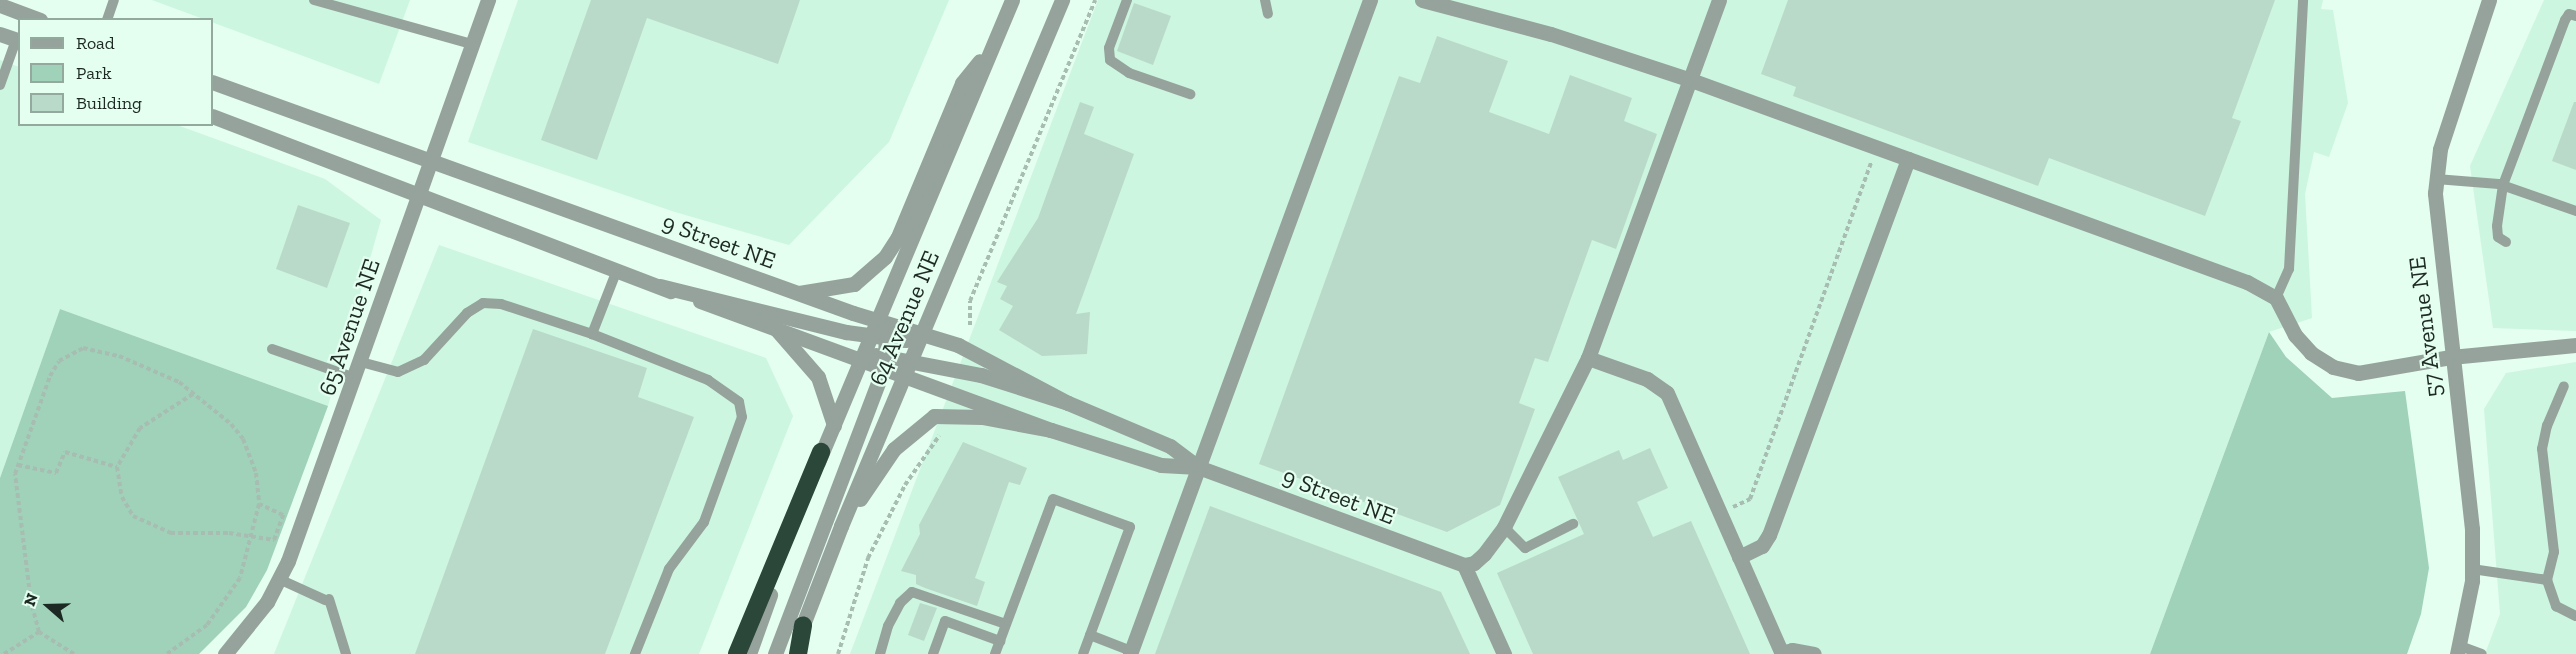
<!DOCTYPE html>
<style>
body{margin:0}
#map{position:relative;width:2576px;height:654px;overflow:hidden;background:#e4fef0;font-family:"Zilla Slab",serif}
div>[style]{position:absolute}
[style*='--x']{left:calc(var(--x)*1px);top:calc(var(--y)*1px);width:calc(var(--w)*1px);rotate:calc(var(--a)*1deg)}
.built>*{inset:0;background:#ccf6df}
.green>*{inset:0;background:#9fd2b8}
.building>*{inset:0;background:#badac9}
.path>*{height:4px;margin-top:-2px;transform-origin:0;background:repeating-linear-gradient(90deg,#a7bdb1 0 4.5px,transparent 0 7.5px)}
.service>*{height:10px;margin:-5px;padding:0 5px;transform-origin:5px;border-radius:5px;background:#96a39c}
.minor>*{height:15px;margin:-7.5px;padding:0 7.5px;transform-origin:7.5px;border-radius:7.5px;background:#96a39c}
.tertiary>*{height:15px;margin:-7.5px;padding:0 7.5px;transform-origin:7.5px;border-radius:7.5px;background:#96a39c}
.motorway>*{height:18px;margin:-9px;padding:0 9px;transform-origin:9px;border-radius:9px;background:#2b4739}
span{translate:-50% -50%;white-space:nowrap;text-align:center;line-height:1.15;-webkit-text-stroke:4.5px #e4fef0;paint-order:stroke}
.street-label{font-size:24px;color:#1d2a23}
.legend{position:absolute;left:18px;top:18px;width:195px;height:108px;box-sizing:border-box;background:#e4fef0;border:2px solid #94a99e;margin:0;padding:8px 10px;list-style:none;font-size:18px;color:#1d2a23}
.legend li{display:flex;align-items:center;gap:12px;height:30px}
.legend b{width:30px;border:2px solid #94a99e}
.north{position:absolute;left:18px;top:576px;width:60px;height:60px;-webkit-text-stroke:4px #e4fef0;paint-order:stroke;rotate:290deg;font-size:16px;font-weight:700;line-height:24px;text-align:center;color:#1d2a23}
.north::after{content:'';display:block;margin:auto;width:21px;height:27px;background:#1d2a23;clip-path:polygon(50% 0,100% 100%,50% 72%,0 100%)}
</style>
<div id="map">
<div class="built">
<i style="clip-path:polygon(152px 0,410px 0,379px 84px)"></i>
<i style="clip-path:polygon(518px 0,949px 0,889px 142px,789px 245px,675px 212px,468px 142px)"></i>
<i style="clip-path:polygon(1098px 0,2323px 0,2321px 9px,2333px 10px,2348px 103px,2329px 157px,2314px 152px,2305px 194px,2312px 318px,2269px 332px,2150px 654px,850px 654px)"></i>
<i style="clip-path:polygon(2544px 0,2576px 0,2576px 331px,2493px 328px,2470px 166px)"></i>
<i style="clip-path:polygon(0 60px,19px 67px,20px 124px,177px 125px,325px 179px,381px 220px,328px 406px,60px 309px,0 478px)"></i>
<i style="clip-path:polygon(439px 245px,766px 358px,793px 416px,699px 654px,274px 654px)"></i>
<i style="clip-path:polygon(2576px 362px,2576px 654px,2485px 654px,2500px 614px,2484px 409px,2506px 373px)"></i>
</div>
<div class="green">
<i style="clip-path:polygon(60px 309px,328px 406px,267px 570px,246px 607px,199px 654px,0 654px,0 478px)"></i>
<i style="clip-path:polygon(2269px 332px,2286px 357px,2332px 398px,2405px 391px,2429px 568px,2421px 614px,2407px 654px,2150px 654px)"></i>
</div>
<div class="building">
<i style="clip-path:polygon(591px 0,800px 0,778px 64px,647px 18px,597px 160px,541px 140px)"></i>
<i style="clip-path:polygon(1788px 0,2275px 0,2232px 118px,2241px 121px,2205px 216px,2049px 158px,2038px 186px,1793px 96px,1796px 87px,1761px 74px)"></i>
<i style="clip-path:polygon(1134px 3px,1171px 16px,1153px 65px,1117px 51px)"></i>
<i style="clip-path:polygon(1437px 36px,1508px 61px,1489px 112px,1549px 134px,1570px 75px,1632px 98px,1624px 121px,1657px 134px,1616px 249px,1592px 240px,1548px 362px,1535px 358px,1519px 403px,1535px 409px,1500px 505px,1447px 532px,1259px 464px,1399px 76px,1420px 83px)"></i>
<i style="clip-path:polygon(1080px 102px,1094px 107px,1084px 134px,1134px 154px,1076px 314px,1090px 312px,1087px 354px,1042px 356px,999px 330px,1013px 306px,1000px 299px,1007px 286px,997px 282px,1038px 218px)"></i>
<i style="clip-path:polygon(2574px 102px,2576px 102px,2576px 170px,2552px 161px)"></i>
<i style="clip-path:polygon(298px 205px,350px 223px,327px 288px,276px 269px)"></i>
<i style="clip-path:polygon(533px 329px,647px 368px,638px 397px,694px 417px,605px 654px,415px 654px)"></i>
<i style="clip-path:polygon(963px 442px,1027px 468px,1020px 485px,1009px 482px,975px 578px,985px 582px,977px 606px,925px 588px,916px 584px,916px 575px,901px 571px,920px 534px,919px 525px)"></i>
<i style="clip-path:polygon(1650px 448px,1668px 488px,1637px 502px,1653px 537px,1691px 521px,1750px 654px,1533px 654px,1497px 573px,1584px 534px,1558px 477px,1619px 450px,1623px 460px)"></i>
<i style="clip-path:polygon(1210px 506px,1441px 592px,1470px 654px,1155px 654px)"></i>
<i style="clip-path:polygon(920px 603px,937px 608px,924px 641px,908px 635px)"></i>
</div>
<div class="path">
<i style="--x:970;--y:325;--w:24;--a:-90"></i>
<i style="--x:970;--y:301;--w:326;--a:-67.4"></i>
<i style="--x:193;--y:394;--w:63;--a:147.3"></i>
<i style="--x:140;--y:428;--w:45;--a:120.5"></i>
<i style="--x:117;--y:467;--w:30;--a:81"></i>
<i style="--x:122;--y:497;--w:22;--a:60"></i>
<i style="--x:133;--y:516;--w:42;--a:24.1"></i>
<i style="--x:171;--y:533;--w:58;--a:0"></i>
<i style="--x:229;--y:533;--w:46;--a:8.8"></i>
<i style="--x:274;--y:540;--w:27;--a:-70"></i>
<i style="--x:283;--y:515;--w:26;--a:-155"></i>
<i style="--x:18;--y:465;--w:39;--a:12"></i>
<i style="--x:56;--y:473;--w:23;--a:-67"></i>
<i style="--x:65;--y:452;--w:54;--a:16.1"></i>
<i style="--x:1733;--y:507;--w:19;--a:-25"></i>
<i style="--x:1750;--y:499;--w:358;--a:-70.2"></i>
<i style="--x:4;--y:654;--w:41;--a:-32.2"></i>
<i style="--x:74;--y:654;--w:41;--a:-147.8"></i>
<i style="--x:39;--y:632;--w:31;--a:-105"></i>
<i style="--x:31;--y:602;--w:129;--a:-97.1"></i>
<i style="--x:15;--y:474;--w:104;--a:-70.3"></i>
<i style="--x:50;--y:376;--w:17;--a:-59"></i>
<i style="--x:59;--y:361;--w:27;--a:-28"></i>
<i style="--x:83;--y:348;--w:37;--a:13"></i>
<i style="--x:119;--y:356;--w:65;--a:23.4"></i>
<i style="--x:179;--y:382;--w:67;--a:38.9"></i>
<i style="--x:231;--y:424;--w:19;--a:51"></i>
<i style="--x:243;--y:439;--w:36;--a:69"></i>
<i style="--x:256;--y:473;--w:31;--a:84"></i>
<i style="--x:259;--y:504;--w:76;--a:104.4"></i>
<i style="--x:240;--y:578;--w:57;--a:125.1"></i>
<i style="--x:207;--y:625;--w:49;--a:144.1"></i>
<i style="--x:838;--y:654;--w:101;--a:-72.6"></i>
<i style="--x:868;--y:558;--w:82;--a:-63.1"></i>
<i style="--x:905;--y:485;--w:60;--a:-55.2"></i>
</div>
<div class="service">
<i style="--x:314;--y:0;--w:164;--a:15.6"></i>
<i style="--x:1127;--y:0;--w:51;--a:110.6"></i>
<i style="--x:1109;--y:48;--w:12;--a:85"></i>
<i style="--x:1110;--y:60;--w:23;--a:34"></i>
<i style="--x:1129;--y:73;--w:65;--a:19"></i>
<i style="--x:1265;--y:0;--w:14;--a:78"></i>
<i style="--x:107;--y:20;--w:21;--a:-71"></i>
<i style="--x:0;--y:85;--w:48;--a:-70.4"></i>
<i style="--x:2436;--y:179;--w:63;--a:4.5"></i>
<i style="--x:2499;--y:184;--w:82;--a:19.3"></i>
<i style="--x:2506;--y:242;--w:9;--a:-148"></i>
<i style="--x:2498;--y:237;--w:11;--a:-95"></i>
<i style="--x:2497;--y:226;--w:41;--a:-81.7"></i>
<i style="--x:2503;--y:185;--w:176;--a:-69.4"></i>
<i style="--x:2565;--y:20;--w:7;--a:-56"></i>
<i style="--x:2569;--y:14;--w:7;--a:16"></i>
<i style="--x:617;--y:270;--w:69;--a:111.3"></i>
<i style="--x:592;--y:334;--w:125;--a:21.6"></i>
<i style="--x:708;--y:380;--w:38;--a:35"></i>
<i style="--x:739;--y:402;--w:15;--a:79"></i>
<i style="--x:742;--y:417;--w:112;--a:109.9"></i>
<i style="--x:704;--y:522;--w:59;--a:126.7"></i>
<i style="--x:669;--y:569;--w:92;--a:111.8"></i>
<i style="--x:2276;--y:298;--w:32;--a:-66"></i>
<i style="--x:2289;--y:269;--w:269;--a:-87"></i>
<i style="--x:272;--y:349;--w:88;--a:19.3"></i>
<i style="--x:361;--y:362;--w:38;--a:15"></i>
<i style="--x:398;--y:372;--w:29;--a:-25"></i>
<i style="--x:424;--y:360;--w:64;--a:-47.5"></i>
<i style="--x:467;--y:313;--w:19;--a:-32"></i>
<i style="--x:483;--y:303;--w:18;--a:3"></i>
<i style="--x:501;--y:304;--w:96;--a:18.2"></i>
<i style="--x:1504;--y:527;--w:30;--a:45"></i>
<i style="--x:1525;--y:548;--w:54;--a:-26.6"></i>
<i style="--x:2472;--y:569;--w:76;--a:8.3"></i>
<i style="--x:2547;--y:580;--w:28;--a:71"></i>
<i style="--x:2556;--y:606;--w:22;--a:27"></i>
<i style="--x:279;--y:579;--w:51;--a:24.5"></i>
<i style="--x:2547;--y:580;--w:29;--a:-76"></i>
<i style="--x:2554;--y:552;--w:104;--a:-96.6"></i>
<i style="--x:2542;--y:449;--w:24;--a:-78"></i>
<i style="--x:2547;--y:426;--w:43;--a:-67"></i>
<i style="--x:329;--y:599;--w:58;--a:72.8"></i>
<i style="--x:1090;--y:635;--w:44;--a:21.3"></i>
<i style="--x:2460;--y:646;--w:23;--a:20"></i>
<i style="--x:880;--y:654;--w:29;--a:-74"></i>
<i style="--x:888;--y:626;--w:26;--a:-62"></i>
<i style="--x:900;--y:603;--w:16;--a:-43"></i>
<i style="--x:912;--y:592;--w:99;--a:18.8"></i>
<i style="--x:933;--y:654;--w:35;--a:-70"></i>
<i style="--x:945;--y:621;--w:59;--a:20"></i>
<i style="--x:995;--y:654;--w:165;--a:-69.5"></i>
<i style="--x:1053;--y:499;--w:82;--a:20"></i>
<i style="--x:1130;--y:527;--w:135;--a:110.3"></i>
</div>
<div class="minor">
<i style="--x:1422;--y:0;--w:133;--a:14.8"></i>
<i style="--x:1551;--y:34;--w:147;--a:18.2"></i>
<i style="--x:1691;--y:80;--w:592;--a:19.97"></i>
<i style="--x:2247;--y:282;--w:33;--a:29"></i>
<i style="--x:2276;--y:298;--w:42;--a:62.8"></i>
<i style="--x:2295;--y:335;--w:24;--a:48"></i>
<i style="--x:2311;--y:353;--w:26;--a:32"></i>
<i style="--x:2333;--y:367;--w:26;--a:13"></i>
<i style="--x:2358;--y:373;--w:94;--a:-9.8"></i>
<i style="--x:2451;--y:357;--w:126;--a:-5.5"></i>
<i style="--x:0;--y:5;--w:43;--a:20.6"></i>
<i style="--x:0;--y:34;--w:21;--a:19"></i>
<i style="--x:212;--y:82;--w:681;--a:19.82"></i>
<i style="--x:853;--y:313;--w:110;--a:16.9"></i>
<i style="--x:958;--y:345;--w:124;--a:27.8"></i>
<i style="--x:1068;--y:403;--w:111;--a:22.9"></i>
<i style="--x:1170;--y:446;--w:35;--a:37"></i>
<i style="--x:1198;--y:467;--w:283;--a:20.2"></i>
<i style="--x:1464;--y:565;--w:10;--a:-11"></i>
<i style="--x:1474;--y:563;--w:13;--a:-42"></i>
<i style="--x:1484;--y:554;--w:34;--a:-53"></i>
<i style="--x:1504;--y:527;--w:189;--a:-63.6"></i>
<i style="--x:1588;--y:358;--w:381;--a:-69.9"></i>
<i style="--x:212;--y:116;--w:491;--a:20.9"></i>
<i style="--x:700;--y:301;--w:374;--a:20.2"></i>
<i style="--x:1051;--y:430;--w:115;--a:17.7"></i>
<i style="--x:1161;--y:465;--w:37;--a:3"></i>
<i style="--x:1588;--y:358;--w:63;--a:19.6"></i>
<i style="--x:1647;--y:379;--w:24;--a:35"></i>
<i style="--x:1667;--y:393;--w:285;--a:66.2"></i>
<i style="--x:1739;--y:557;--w:25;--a:-26"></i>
<i style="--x:1762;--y:546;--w:13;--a:-58"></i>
<i style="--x:1769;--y:535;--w:401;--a:-69.7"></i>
<i style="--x:1464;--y:565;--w:98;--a:65.8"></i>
<i style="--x:1781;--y:653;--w:11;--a:-15"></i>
<i style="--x:1792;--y:650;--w:22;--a:10"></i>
<i style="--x:225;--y:654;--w:67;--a:-51.1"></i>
<i style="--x:267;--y:602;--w:46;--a:-62.9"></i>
<i style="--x:288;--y:561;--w:596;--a:-70.38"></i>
<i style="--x:1130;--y:654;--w:697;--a:-69.85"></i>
<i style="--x:2457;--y:654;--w:75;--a:-78.4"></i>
<i style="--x:2472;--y:581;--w:52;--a:-90"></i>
<i style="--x:2472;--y:529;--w:338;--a:-96.3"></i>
<i style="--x:2435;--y:193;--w:44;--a:-83.5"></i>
<i style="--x:2440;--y:149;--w:157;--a:-71.8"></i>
</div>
<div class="tertiary">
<i style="--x:660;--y:286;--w:192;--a:13.9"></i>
<i style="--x:846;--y:332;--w:60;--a:7.7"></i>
<i style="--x:905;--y:340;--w:19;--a:-25"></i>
<i style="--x:799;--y:293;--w:56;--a:-9.3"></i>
<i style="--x:854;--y:284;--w:41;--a:-41.1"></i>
<i style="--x:885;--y:257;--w:24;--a:-57"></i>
<i style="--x:898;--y:237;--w:167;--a:-67.4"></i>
<i style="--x:962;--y:83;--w:28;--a:-51"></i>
<i style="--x:777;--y:330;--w:62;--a:48.9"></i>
<i style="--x:818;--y:377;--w:51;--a:71.6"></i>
<i style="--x:876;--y:355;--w:107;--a:10.8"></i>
<i style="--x:981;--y:375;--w:91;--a:17.8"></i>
<i style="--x:818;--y:462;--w:501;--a:-67.22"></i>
<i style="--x:860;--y:499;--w:60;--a:-55.8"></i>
<i style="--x:894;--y:449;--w:52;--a:-39.5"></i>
<i style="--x:934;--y:416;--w:48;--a:1.2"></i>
<i style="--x:982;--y:417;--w:70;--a:10.7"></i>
<i style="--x:799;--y:635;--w:117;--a:-68.9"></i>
<i style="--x:841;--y:526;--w:571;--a:-67.21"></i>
<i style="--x:749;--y:654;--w:63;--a:-70.4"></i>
<i style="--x:775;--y:654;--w:307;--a:-69.2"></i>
<i style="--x:884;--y:367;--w:30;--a:-86"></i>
<i style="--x:886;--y:337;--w:19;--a:-118"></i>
</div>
<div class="motorway">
<i style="--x:737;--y:654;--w:219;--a:-67.4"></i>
<i style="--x:798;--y:654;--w:29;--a:-80"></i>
</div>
<div class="street-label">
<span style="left:719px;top:241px;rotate:20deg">9 Street NE</span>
<span style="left:904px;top:318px;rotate:-67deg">64 Avenue NE</span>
<span style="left:349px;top:327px;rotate:-71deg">65 Avenue NE</span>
<span style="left:2425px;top:327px;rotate:-97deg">57 Avenue NE</span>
<span style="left:1339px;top:496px;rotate:21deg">9 Street NE</span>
</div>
<ul class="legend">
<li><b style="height:8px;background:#96a39c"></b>Road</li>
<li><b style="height:16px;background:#9fd2b8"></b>Park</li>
<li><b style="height:16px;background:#badac9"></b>Building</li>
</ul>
<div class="north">N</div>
</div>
